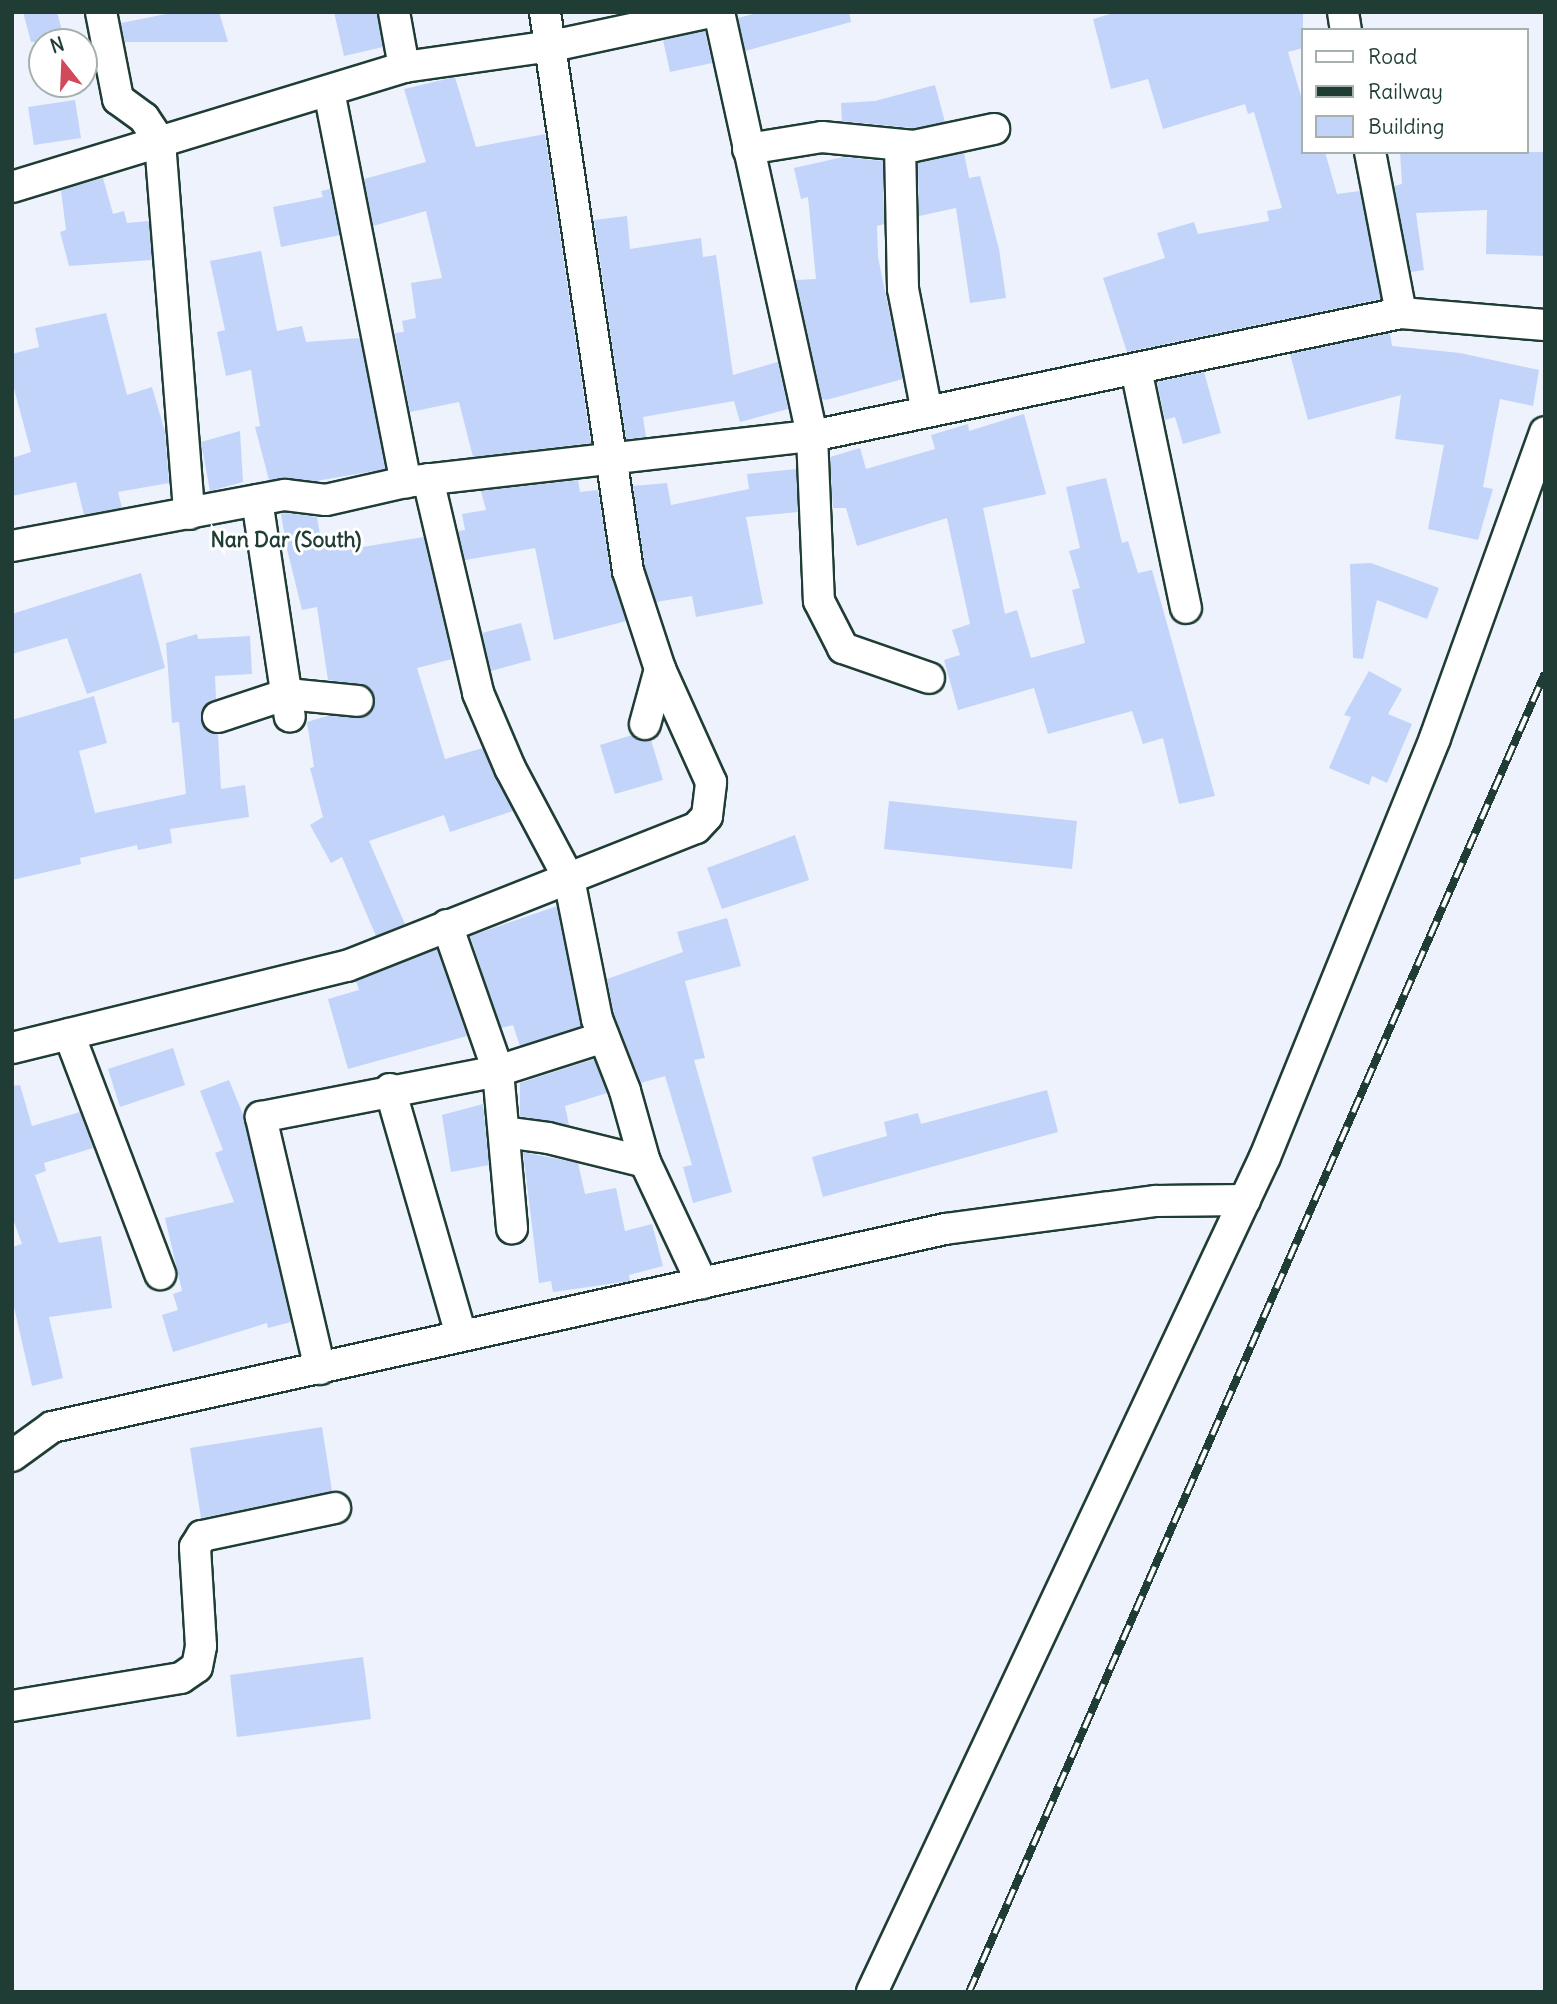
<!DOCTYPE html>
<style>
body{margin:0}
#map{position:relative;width:1557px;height:2004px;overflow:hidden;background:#edf2fd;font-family:Delius,sans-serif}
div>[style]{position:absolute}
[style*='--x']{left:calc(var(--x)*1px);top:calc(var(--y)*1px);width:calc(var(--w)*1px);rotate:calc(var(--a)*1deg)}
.building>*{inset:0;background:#c2d4f9}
.roads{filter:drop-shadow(2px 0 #1f3d34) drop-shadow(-2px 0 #1f3d34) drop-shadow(0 2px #1f3d34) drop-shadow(0 -2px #1f3d34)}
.minor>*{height:30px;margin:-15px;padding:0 15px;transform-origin:15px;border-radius:15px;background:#fff}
.rail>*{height:8px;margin-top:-4px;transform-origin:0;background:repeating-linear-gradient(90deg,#fff 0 16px,#1f3d34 0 32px);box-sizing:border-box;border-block:2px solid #1f3d34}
span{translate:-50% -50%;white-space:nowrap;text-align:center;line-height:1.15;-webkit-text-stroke:6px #fff;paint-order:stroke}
.quarter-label{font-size:21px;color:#1f3d34;font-weight:700}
.frame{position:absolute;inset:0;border:14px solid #1f3d34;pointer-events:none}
.legend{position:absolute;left:1301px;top:28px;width:228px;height:126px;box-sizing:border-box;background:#fff;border:2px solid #a5b1ae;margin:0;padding:9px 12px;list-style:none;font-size:21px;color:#1f3d34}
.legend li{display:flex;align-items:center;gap:14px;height:35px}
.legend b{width:35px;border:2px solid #a5b1ae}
.north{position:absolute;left:28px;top:28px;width:70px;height:70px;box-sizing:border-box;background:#fff;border:2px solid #a5b1ae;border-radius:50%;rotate:342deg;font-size:19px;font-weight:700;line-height:28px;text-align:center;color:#1f3d34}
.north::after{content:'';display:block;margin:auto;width:24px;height:32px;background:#d1495b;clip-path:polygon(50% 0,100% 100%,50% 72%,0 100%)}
</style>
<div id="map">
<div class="building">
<i style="clip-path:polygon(23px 12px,57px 12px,65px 42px,31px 42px)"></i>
<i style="clip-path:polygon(176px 12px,219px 12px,228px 42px,125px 42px,121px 23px)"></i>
<i style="clip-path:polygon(334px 12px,377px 12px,383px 47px,344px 56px)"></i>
<i style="clip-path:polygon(761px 12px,849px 12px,851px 22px,745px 51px,738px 18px)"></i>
<i style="clip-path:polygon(1117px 12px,1303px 12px,1303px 48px,1288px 52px,1303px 103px,1303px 152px,1325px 152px,1337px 194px,1360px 191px,1381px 299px,1127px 352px,1103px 278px,1165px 258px,1157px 233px,1194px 222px,1198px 234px,1269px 221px,1267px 211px,1282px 208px,1254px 112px,1248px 114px,1245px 104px,1163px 129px,1148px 79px,1111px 89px,1093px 19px)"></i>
<i style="clip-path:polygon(705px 31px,712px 63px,670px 72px,663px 40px)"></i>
<i style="clip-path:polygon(455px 77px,476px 147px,545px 134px,591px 443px,473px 457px,459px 402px,410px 412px,395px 333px,404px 332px,402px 321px,416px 318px,411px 283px,442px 278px,426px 211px,373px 226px,364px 179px,426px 162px,404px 89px)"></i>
<i style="clip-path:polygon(935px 85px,945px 122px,913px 128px,842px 121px,841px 103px,875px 101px)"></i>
<i style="clip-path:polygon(75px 100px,81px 138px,34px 145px,28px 107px)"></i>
<i style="clip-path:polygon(1400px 152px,1545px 152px,1545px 256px,1486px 254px,1487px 210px,1416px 213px,1424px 270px,1411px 272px,1394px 186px,1402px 184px)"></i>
<i style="clip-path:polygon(964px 153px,969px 178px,980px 176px,999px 249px,1006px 298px,970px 303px,956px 208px,919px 216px,918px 163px)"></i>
<i style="clip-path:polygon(843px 157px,883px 161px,884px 224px,877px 226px,878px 257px,903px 379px,826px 400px,822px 399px,797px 285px,796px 280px,816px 279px,808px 197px,801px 199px,794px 168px)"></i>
<i style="clip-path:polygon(103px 178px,113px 214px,124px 211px,127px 223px,149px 221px,152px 260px,69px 266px,60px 232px,66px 230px,61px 190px)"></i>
<i style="clip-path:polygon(330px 189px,340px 235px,281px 247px,273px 207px,323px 197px,321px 191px)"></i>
<i style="clip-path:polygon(627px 216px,630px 249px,701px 238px,703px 257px,716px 255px,733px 375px,778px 362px,788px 409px,740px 422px,734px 401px,643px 417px,646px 437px,626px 439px,594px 220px)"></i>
<i style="clip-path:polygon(261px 251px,277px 331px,302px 326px,306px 342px,360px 338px,386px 469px,316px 481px,269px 480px,255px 427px,260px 426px,251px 370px,226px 376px,217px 332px,225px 330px,210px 261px)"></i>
<i style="clip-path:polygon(106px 313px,127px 395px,152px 387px,165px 432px,169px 483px,118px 492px,122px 508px,84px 515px,76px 482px,12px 496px,12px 458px,31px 452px,12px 381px,12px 354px,39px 347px,35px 328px)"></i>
<i style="clip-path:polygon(1390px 333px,1392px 346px,1460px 353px,1539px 370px,1533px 406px,1500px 399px,1483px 487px,1493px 489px,1478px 540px,1428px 529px,1444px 445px,1395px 439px,1401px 395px,1308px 420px,1290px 354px)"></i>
<i style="clip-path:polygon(1204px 372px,1221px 433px,1183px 444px,1175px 417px,1165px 420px,1157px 382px)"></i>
<i style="clip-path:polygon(1024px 414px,1046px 494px,983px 508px,1005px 614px,1017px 610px,1031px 658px,1085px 643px,1072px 590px,1080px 588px,1069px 551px,1080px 548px,1066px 487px,1106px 478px,1122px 543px,1128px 541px,1138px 573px,1152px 570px,1215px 796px,1179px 804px,1163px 738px,1143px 744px,1132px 711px,1048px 734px,1034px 688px,958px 710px,944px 660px,960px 655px,952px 630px,970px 624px,947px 518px,857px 546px,846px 508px,833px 508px,830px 457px,860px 448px,866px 469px,935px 449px,931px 435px,968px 424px,969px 431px)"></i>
<i style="clip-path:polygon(240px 431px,243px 482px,210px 491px,201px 442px)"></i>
<i style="clip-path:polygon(796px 469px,798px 512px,746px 517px,763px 604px,696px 617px,692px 596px,656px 602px,645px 567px,633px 486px,667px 483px,671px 505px,749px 489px,747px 474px)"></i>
<i style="clip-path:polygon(578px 480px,580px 492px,598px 490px,611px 574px,626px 621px,554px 640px,535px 548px,465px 560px,458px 531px,465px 530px,462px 514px,486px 510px,481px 491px)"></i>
<i style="clip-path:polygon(286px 513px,317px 517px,322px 546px,343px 543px,344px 550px,424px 537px,452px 659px,417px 668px,445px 759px,483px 748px,513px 811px,450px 832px,444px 815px,369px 841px,405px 924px,376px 936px,342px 857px,331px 863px,310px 825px,323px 817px,310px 768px,314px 767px,307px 722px,327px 716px,365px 717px,373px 711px,374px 694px,360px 684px,328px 680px,317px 607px,302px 610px,287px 549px,281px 514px)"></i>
<i style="clip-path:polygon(1371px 563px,1439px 588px,1427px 619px,1377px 600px,1363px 659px,1353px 658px,1350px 564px)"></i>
<i style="clip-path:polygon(141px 573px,165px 668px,87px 694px,67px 638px,12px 654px,12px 614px)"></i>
<i style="clip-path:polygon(521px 623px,531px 660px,491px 671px,482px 633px)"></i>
<i style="clip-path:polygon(197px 634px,198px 639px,250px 636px,252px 674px,215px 676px,216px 699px,201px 714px,206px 730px,218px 734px,221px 789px,245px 785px,249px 817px,170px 829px,172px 843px,138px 850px,137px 845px,80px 858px,81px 864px,12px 880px,12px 720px,94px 696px,107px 743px,79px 751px,95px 813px,186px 794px,179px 722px,172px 723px,166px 643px)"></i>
<i style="clip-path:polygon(1369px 671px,1402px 689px,1388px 714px,1412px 724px,1387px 783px,1372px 776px,1369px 785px,1329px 768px,1351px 717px,1344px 715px)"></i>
<i style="clip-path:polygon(632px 735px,651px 740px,663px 780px,615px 794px,600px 745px)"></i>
<i style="clip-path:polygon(889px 801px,1077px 821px,1072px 869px,884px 849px)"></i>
<i style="clip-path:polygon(795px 835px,809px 880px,722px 909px,707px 868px)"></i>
<i style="clip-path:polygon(557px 906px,581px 1026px,520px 1046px,513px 1025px,501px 1028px,470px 936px)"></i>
<i style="clip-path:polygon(727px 918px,741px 966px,685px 981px,705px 1058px,694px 1060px,732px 1192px,693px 1203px,683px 1167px,692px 1165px,665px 1076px,641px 1083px,614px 1014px,607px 979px,683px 952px,677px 932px)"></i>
<i style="clip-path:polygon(437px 949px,467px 1036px,348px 1069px,328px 999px,359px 990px,356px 981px)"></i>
<i style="clip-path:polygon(173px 1048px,185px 1085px,120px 1107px,108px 1069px)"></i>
<i style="clip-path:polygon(594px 1059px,607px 1093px,565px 1106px,569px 1125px,520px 1116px,520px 1083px)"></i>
<i style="clip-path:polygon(229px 1080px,244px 1117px,291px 1322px,268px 1328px,267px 1323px,173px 1352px,162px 1315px,178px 1310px,173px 1294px,182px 1291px,165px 1218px,234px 1202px,215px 1153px,223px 1150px,200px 1091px)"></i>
<i style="clip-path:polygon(20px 1085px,32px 1126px,80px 1112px,93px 1148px,44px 1163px,46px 1171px,35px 1175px,59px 1243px,101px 1236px,112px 1308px,49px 1317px,63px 1378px,32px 1386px,12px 1298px,12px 1247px,22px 1244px,12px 1216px,12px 1086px)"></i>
<i style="clip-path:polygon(1047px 1090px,1058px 1132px,823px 1197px,812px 1157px,887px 1136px,884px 1122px,918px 1113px,921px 1124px)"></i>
<i style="clip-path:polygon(483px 1104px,489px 1165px,451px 1172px,442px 1115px)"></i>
<i style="clip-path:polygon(523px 1152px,578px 1163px,585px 1194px,616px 1188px,625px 1231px,652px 1224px,663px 1266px,629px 1275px,630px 1281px,553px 1292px,551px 1281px,539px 1283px)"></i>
<i style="clip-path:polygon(322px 1427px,332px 1491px,201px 1518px,190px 1448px)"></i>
<i style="clip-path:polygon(363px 1657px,371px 1719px,237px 1737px,230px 1675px)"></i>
</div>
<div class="roads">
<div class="minor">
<i style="--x:101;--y:12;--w:89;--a:78.9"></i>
<i style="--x:118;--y:99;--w:32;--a:36"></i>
<i style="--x:144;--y:118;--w:29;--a:56"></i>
<i style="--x:160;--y:142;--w:373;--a:85.5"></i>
<i style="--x:394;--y:12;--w:56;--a:79.7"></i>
<i style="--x:719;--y:12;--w:434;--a:77.6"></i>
<i style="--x:812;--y:436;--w:165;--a:87.6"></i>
<i style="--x:819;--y:601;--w:53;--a:62.9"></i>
<i style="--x:843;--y:648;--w:91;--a:19.2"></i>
<i style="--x:1343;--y:12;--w:18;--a:81"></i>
<i style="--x:329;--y:91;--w:399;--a:78.9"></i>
<i style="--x:900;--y:145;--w:144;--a:88.8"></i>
<i style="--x:903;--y:289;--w:125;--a:79"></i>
<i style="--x:748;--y:149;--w:75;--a:-9.2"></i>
<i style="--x:822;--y:137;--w:92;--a:5.6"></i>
<i style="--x:914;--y:146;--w:82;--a:-12"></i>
<i style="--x:1370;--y:152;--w:164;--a:79.1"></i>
<i style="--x:12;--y:187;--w:410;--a:-17"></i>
<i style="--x:404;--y:67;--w:149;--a:-8.1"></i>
<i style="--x:552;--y:46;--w:162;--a:-12.1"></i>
<i style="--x:1136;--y:369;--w:244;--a:78.2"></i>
<i style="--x:428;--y:479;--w:220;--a:76.8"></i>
<i style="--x:478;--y:693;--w:82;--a:66.9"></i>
<i style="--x:510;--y:768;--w:126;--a:62"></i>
<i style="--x:569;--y:879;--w:143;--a:78.7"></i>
<i style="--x:597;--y:1019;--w:77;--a:68.7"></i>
<i style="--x:625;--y:1091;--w:74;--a:74.3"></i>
<i style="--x:645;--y:1162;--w:134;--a:64.8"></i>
<i style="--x:257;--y:500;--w:219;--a:81.4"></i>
<i style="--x:12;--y:546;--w:278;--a:-10.6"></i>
<i style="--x:285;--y:495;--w:41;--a:7"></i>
<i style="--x:326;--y:500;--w:82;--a:-12.7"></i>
<i style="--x:406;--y:482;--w:409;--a:-6.5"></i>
<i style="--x:812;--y:436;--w:602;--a:-11.8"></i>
<i style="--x:1401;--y:313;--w:144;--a:4.8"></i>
<i style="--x:218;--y:717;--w:73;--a:-18.4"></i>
<i style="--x:287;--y:694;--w:71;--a:5.6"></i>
<i style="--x:645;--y:724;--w:57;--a:-74.7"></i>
<i style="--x:447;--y:925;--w:155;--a:70.7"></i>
<i style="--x:498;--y:1071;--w:158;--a:84.9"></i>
<i style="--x:69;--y:1034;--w:257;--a:69.2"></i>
<i style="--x:12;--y:1048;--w:345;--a:-13.8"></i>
<i style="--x:347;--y:966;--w:375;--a:-21.6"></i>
<i style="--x:696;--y:828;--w:16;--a:-47"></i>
<i style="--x:707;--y:816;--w:34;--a:-83"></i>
<i style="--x:711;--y:782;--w:124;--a:-114.3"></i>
<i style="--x:660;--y:669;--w:103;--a:-108.1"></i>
<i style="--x:628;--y:571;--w:565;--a:-98.45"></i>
<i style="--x:390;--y:1089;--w:256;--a:73.9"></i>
<i style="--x:504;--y:1132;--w:44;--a:7.8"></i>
<i style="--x:548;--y:1138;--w:100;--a:13.9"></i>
<i style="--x:320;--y:1369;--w:259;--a:-103.2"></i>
<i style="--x:261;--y:1117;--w:241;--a:-11"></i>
<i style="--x:498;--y:1071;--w:111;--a:-17.8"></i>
<i style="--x:12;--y:1456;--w:49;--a:-35.9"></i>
<i style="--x:52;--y:1427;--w:915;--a:-12.5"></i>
<i style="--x:945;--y:1229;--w:213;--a:-7.6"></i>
<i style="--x:1156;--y:1201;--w:89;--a:-0.6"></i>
<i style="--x:12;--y:1706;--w:171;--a:-9.4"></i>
<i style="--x:181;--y:1678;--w:19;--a:-35"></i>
<i style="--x:197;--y:1667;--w:21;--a:-79"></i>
<i style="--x:201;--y:1646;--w:99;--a:-93.5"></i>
<i style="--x:195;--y:1547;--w:13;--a:-58"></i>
<i style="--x:202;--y:1536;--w:136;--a:-11.9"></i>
<i style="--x:872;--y:1992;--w:923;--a:-64.8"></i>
<i style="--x:1265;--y:1157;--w:452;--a:-67.9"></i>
<i style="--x:1435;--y:738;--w:325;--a:-70.2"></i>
</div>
</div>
<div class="rail">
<i style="--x:969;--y:1992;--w:1439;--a:-66.41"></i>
</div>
<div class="quarter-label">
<span style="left:286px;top:540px">Nan Dar (South)</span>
</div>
<div class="frame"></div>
<ul class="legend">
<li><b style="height:9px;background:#fff"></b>Road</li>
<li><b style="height:9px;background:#1f3d34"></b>Railway</li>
<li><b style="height:19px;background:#c2d4f9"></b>Building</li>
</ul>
<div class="north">N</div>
</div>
